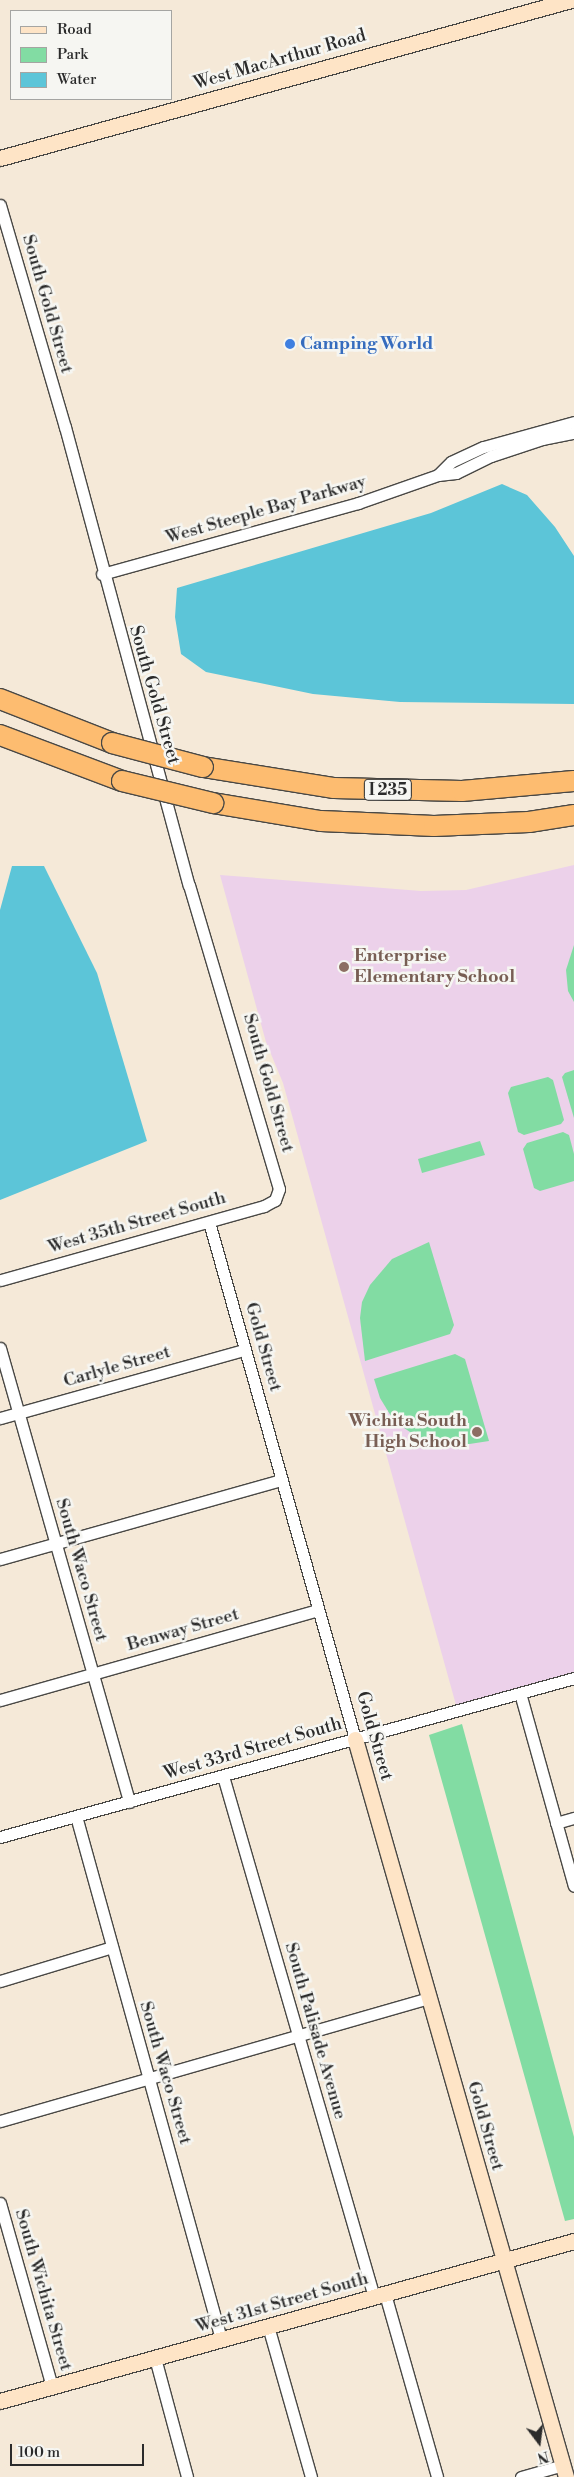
<!DOCTYPE html>
<style>
body{margin:0}
#map{position:relative;width:574px;height:2477px;overflow:hidden;background:#f5e9d8;font-family:"Libre Bodoni",serif}
div>[style]{position:absolute}
[style*='--x']{left:calc(var(--x)*1px);top:calc(var(--y)*1px);width:calc(var(--w)*1px);rotate:calc(var(--a)*1deg)}
.built>*{inset:0;background:#ecd1ea}
.green>*{inset:0;background:#82dca3}
.water>*{inset:0;background:#5cc5d8}
.roads{filter:drop-shadow(1px 0 #494845) drop-shadow(-1px 0 #494845) drop-shadow(0 1px #494845) drop-shadow(0 -1px #494845)}
.street>*{height:11px;margin:-5.5px;padding:0 5.5px;transform-origin:5.5px;border-radius:5.5px;background:#fff}
.secondary>*{height:15px;margin:-7.5px;padding:0 7.5px;transform-origin:7.5px;border-radius:7.5px;background:#fee4c6}
.highway>*{height:20px;margin:-10px;padding:0 10px;transform-origin:10px;border-radius:10px;background:#fdbc70}
.bridges{filter:drop-shadow(1px 0 #494845) drop-shadow(-1px 0 #494845) drop-shadow(0 1px #494845) drop-shadow(0 -1px #494845)}
.highway-bridge>*{height:20px;margin:-10px;padding:0 10px;transform-origin:10px;border-radius:10px;background:#fdbc70}
.dots>*{width:14px;height:14px;translate:-50% -50%;box-sizing:border-box;border:2px solid #f6f6f2;border-radius:50%}
span{translate:-50% -50%;white-space:nowrap;text-align:center;line-height:1.15;-webkit-text-stroke:5px #f6f6f2;paint-order:stroke}
.shield-label span{padding:1px 4px;background:#f6f6f2;border:1px solid;border-radius:4px;-webkit-text-stroke-width:0}
.shield-label{font-size:16px;color:#2b2b2b;font-weight:700}
.street-label{font-size:18px;color:#2b2b2b}
.shop-label{font-size:18px;color:#366cbe;font-weight:700}
.left{translate:0 -50%;text-align:left}
.education-label{font-size:18px;color:#785e54;font-weight:700}
.right{translate:-100% -50%;text-align:right}
.legend{position:absolute;left:10px;top:10px;width:162px;height:90px;box-sizing:border-box;background:#f6f6f2;border:1px solid #a5a5a2;margin:0;padding:6px 9px;list-style:none;font-size:15px;color:#2b2b2b}
.legend li{display:flex;align-items:center;gap:10px;height:25px}
.legend b{width:25px;border:1px solid #a5a5a2}
.north{position:absolute;left:514px;top:2417px;width:50px;height:50px;-webkit-text-stroke:4px #f6f6f2;paint-order:stroke;rotate:165deg;font-size:14px;font-weight:700;line-height:20px;text-align:center;color:#2b2b2b}
.north::after{content:'';display:block;margin:auto;width:18px;height:22px;background:#2b2b2b;clip-path:polygon(50% 0,100% 100%,50% 72%,0 100%)}
.scale{position:absolute;left:10px;top:2444px;width:134px;height:22px;box-sizing:border-box;border:2px solid #2b2b2b;border-top:0;padding-left:6px;font-size:15px;line-height:18px;white-space:nowrap;color:#2b2b2b;-webkit-text-stroke:4px #f6f6f2;paint-order:stroke}
</style>
<div id="map">
<div class="built">
<i style="clip-path:polygon(574px 865px,574px 1672px,456px 1705px,283px 1083px,266px 1042px,220px 875px,421px 891px,466px 890px)"></i>
</div>
<div class="green">
<i style="clip-path:polygon(574px 945px,574px 1002px,568px 991px,566px 970px)"></i>
<i style="clip-path:polygon(574px 1070px,574px 1118px,562px 1077px,565px 1073px)"></i>
<i style="clip-path:polygon(548px 1077px,553px 1080px,564px 1120px,561px 1124px,524px 1135px,518px 1132px,508px 1093px,511px 1087px)"></i>
<i style="clip-path:polygon(563px 1132px,569px 1135px,574px 1154px,574px 1181px,540px 1191px,534px 1188px,523px 1149px,527px 1143px)"></i>
<i style="clip-path:polygon(480px 1141px,485px 1155px,422px 1173px,418px 1159px)"></i>
<i style="clip-path:polygon(429px 1242px,454px 1325px,450px 1334px,365px 1361px,360px 1318px,362px 1302px,370px 1285px,392px 1259px)"></i>
<i style="clip-path:polygon(455px 1354px,465px 1359px,489px 1441px,450px 1447px,426px 1443px,394px 1421px,380px 1398px,374px 1379px)"></i>
<i style="clip-path:polygon(462px 1724px,574px 2137px,574px 2219px,565px 2221px,429px 1735px)"></i>
</div>
<div class="water">
<i style="clip-path:polygon(502px 484px,527px 495px,555px 527px,574px 556px,574px 704px,400px 702px,313px 694px,206px 672px,181px 654px,175px 617px,177px 588px,431px 513px)"></i>
<i style="clip-path:polygon(12px 866px,44px 866px,97px 973px,147px 1141px,0 1200px,0 910px)"></i>
</div>
<div class="roads">
<div class="street">
<i style="--x:0;--y:205;--w:231;--a:73.7"></i>
<i style="--x:65;--y:427;--w:474;--a:74.9"></i>
<i style="--x:189;--y:885;--w:317;--a:73.5"></i>
<i style="--x:279;--y:1189;--w:12;--a:110"></i>
<i style="--x:275;--y:1200;--w:13;--a:151"></i>
<i style="--x:264;--y:1206;--w:274;--a:164.3"></i>
<i style="--x:574;--y:422;--w:94;--a:164.6"></i>
<i style="--x:483;--y:447;--w:35;--a:155"></i>
<i style="--x:451;--y:462;--w:18;--a:135"></i>
<i style="--x:438;--y:475;--w:18;--a:-6"></i>
<i style="--x:456;--y:473;--w:39;--a:-26"></i>
<i style="--x:491;--y:456;--w:54;--a:-18.4"></i>
<i style="--x:542;--y:439;--w:33;--a:-11"></i>
<i style="--x:102;--y:574;--w:266;--a:-15.5"></i>
<i style="--x:358;--y:503;--w:85;--a:-19.3"></i>
<i style="--x:209;--y:1222;--w:537;--a:74.23"></i>
<i style="--x:0;--y:1348;--w:472;--a:74.1"></i>
<i style="--x:0;--y:1418;--w:253;--a:-15.6"></i>
<i style="--x:0;--y:1559;--w:292;--a:-15.7"></i>
<i style="--x:520;--y:1693;--w:200;--a:74.4"></i>
<i style="--x:0;--y:1700;--w:330;--a:-15.8"></i>
<i style="--x:223;--y:1776;--w:542;--a:73.84"></i>
<i style="--x:76;--y:1816;--w:543;--a:74.5"></i>
<i style="--x:556;--y:1823;--w:19;--a:-16"></i>
<i style="--x:0;--y:1837;--w:596;--a:-15.48"></i>
<i style="--x:0;--y:1981;--w:117;--a:-16.9"></i>
<i style="--x:0;--y:2121;--w:446;--a:-16"></i>
<i style="--x:0;--y:2203;--w:191;--a:74.2"></i>
<i style="--x:385;--y:2294;--w:190;--a:74.1"></i>
<i style="--x:268;--y:2326;--w:157;--a:74.1"></i>
<i style="--x:155;--y:2358;--w:123;--a:74.9"></i>
<i style="--x:521;--y:2477;--w:44;--a:-15.9"></i>
</div>
<div class="secondary">
<i style="--x:0;--y:158;--w:592;--a:-15.47"></i>
<i style="--x:355;--y:1739;--w:768;--a:74.04"></i>
<i style="--x:0;--y:2401;--w:596;--a:-15.58"></i>
</div>
<div class="highway">
<i style="--x:0;--y:699;--w:120;--a:21.4"></i>
<i style="--x:0;--y:735;--w:130;--a:20.7"></i>
<i style="--x:203;--y:767;--w:133;--a:9.1"></i>
<i style="--x:334;--y:788;--w:128;--a:1.3"></i>
<i style="--x:462;--y:791;--w:112;--a:-5.1"></i>
<i style="--x:213;--y:803;--w:109;--a:9.5"></i>
<i style="--x:321;--y:821;--w:113;--a:2.5"></i>
<i style="--x:434;--y:826;--w:95;--a:-2.4"></i>
<i style="--x:529;--y:822;--w:46;--a:-8.8"></i>
</div>
</div>
<div class="bridges">
<div class="highway-bridge">
<i style="--x:112;--y:743;--w:94;--a:14.8"></i>
<i style="--x:122;--y:781;--w:94;--a:13.6"></i>
</div>
</div>
<div class="dots">
<i style="left:290px;top:344px;background:#3f7fe0"></i>
<i style="left:344px;top:967px;background:#8d6e63"></i>
<i style="left:477px;top:1432px;background:#8d6e63"></i>
</div>
<div class="shield-label">
<span style="left:388px;top:790px">I 235</span>
</div>
<div class="street-label">
<span style="left:280px;top:60px;rotate:-16deg">West MacArthur Road</span>
<span style="left:47px;top:304px;rotate:74deg">South Gold Street</span>
<span style="left:266px;top:510px;rotate:-16deg">West Steeple Bay Parkway</span>
<span style="left:154px;top:695px;rotate:74deg">South Gold Street</span>
<span style="left:268px;top:1083px;rotate:74deg">South Gold Street</span>
<span style="left:137px;top:1223px;rotate:-16deg">West 35th Street South</span>
<span style="left:263px;top:1347px;rotate:74deg">Gold Street</span>
<span style="left:117px;top:1367px;rotate:-16deg">Carlyle Street</span>
<span style="left:81px;top:1570px;rotate:74deg">South Waco Street</span>
<span style="left:183px;top:1630px;rotate:-16deg">Benway Street</span>
<span style="left:374px;top:1736px;rotate:74deg">Gold Street</span>
<span style="left:253px;top:1749px;rotate:-16deg">West 33rd Street South</span>
<span style="left:315px;top:2031px;rotate:74deg">South Palisade Avenue</span>
<span style="left:165px;top:2073px;rotate:74deg">South Waco Street</span>
<span style="left:485px;top:2126px;rotate:74deg">Gold Street</span>
<span style="left:43px;top:2290px;rotate:74deg">South Wichita Street</span>
<span style="left:282px;top:2303px;rotate:-16deg">West 31st Street South</span>
</div>
<div class="shop-label">
<span class="left" style="left:300px;top:344px">Camping World</span>
</div>
<div class="education-label">
<span class="left" style="left:354px;top:967px">Enterprise<br>Elementary School</span>
<span class="right" style="left:467px;top:1432px">Wichita South<br>High School</span>
</div>
<ul class="legend">
<li><b style="height:6px;background:#fee4c6"></b>Road</li>
<li><b style="height:14px;background:#82dca3"></b>Park</li>
<li><b style="height:14px;background:#5cc5d8"></b>Water</li>
</ul>
<div class="north">N</div>
<div class="scale">100 m</div>
</div>
